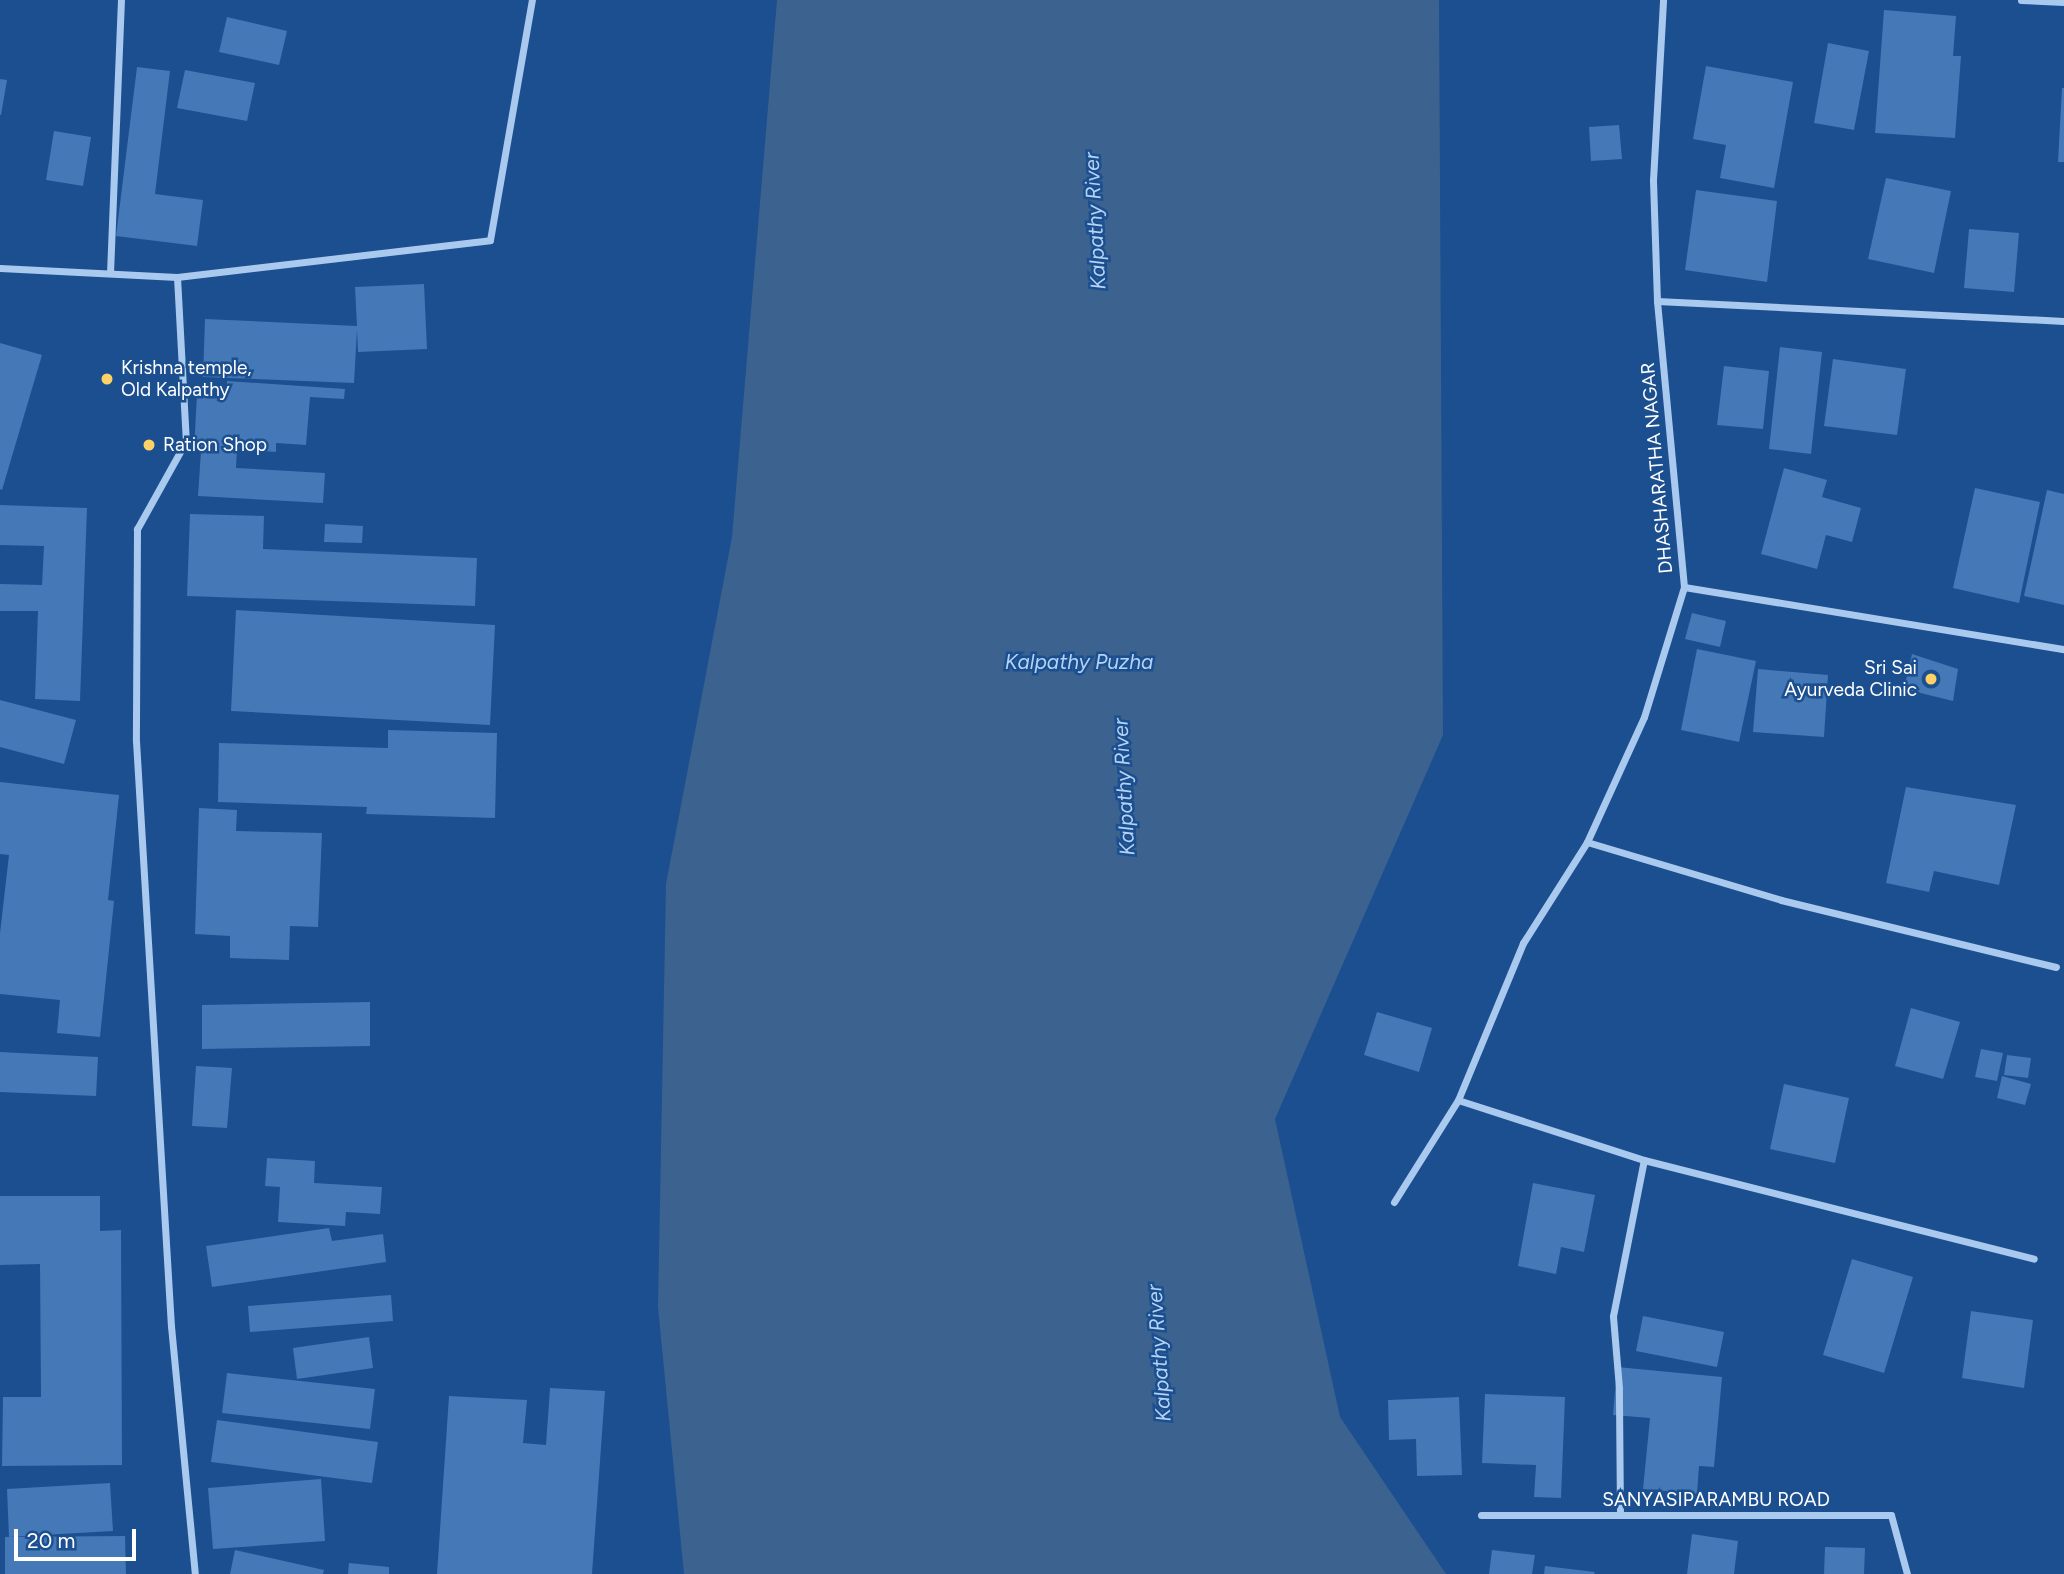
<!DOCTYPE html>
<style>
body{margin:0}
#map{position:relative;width:2064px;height:1574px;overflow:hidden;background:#1b4f8f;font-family:Figtree,sans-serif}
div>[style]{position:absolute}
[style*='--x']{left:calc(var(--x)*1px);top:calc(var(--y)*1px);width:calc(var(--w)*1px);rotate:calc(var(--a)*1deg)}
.water>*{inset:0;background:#3c6290}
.building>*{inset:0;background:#4478b7}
.street>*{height:7px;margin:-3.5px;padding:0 3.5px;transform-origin:3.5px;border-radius:3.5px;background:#a9c9ee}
.dots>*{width:19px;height:19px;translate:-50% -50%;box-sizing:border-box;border:4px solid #1b4f8f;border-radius:50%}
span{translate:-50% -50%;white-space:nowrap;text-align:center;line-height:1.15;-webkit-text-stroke:5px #1b4f8f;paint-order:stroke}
.poi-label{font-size:19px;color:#fff}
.left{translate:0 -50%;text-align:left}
.right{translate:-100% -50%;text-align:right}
.street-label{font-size:19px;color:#fff}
.water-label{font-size:21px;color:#b5d3f5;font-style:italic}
.scale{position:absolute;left:14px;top:1529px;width:122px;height:32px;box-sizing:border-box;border:4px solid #fff;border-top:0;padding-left:9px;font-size:21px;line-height:24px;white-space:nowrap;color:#fff;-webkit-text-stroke:5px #1b4f8f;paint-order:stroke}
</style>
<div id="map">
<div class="water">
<i style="clip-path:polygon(777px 0,1439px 0,1443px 735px,1275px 1119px,1340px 1417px,1446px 1574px,684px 1574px,658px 1307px,666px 884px,732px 537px)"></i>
</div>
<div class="building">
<i style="clip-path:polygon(1884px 10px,1956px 16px,1953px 56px,1961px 56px,1955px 138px,1875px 133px)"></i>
<i style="clip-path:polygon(227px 17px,287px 31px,279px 65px,219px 52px)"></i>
<i style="clip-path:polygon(1828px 43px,1869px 51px,1854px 130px,1814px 123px)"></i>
<i style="clip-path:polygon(1706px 66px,1793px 82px,1774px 188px,1720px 178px,1726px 145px,1693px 139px)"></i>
<i style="clip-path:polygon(137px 67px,170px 71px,155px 194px,203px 200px,197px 246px,116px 236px)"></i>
<i style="clip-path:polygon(185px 70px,255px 83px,247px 121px,177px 108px)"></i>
<i style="clip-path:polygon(0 79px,7px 80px,1px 115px,0 115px)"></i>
<i style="clip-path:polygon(2062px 88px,2064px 88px,2064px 162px,2058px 162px)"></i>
<i style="clip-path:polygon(1619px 125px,1622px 159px,1591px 161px,1589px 127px)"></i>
<i style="clip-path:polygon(54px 131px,91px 137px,83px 186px,46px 180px)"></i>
<i style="clip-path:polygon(1886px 178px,1951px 191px,1934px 273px,1868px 259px)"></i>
<i style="clip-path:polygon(1696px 190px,1777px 201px,1767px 282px,1685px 270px)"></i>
<i style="clip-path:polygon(1969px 229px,2019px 233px,2014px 292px,1964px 288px)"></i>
<i style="clip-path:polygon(424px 284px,427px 349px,358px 352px,357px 330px,354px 383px,203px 377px,205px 319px,357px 326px,355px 287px)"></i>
<i style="clip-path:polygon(0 343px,42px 355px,2px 490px,0 489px)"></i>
<i style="clip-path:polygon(1780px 347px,1822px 352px,1811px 454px,1769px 449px)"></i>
<i style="clip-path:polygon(1833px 359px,1906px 369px,1897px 435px,1824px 426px)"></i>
<i style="clip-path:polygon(1724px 366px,1769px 371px,1763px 429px,1717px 425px)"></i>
<i style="clip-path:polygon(227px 381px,345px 389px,344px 399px,310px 397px,306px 445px,276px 443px,276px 452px,237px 449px,236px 468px,325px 473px,323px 503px,198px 496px,201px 451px,194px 450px,197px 395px,227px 397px)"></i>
<i style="clip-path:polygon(1784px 468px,1827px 480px,1822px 497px,1861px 508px,1852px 542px,1826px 535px,1817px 569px,1761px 554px)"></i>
<i style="clip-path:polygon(1975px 488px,2040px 502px,2019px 603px,1953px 588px)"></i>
<i style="clip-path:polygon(2047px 490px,2064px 494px,2064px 605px,2024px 596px)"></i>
<i style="clip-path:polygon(0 505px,87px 508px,80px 701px,35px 699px,38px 611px,0 611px,0 584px,42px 585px,44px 546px,0 545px)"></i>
<i style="clip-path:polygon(190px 514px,264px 516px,263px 549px,477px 558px,475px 606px,187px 596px)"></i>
<i style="clip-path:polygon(325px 524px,363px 526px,362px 543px,324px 542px)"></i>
<i style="clip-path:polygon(236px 610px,495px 625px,490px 725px,231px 711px)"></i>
<i style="clip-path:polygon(1692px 613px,1726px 621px,1720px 647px,1685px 639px)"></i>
<i style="clip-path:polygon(1697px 649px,1756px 661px,1739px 742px,1681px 730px)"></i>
<i style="clip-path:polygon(1912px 654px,1958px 669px,1953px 701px,1904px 689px)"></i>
<i style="clip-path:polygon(1758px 669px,1828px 675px,1824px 737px,1753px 732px)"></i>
<i style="clip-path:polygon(0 700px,76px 720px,64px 764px,0 747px)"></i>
<i style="clip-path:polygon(388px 730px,497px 733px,495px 818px,366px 814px,367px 807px,218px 802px,219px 743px,388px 748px)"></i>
<i style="clip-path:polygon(0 782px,119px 795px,108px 900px,114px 901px,100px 1037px,57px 1033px,60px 1000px,0 994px,0 933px,9px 855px,0 854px)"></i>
<i style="clip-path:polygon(1906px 787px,2016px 805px,1999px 885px,1934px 871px,1929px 892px,1886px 883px)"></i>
<i style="clip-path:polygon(199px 808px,237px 810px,236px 831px,322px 833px,318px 927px,290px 926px,289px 960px,230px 958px,230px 936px,195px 934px)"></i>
<i style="clip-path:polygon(370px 1002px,370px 1046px,202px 1049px,202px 1005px)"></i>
<i style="clip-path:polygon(1911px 1008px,1960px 1022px,1943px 1079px,1895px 1066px)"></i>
<i style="clip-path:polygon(1377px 1012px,1432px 1028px,1419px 1072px,1364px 1055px)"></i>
<i style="clip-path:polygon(1981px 1049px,2003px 1053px,1997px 1081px,1975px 1077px)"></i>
<i style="clip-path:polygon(0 1052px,98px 1057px,96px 1096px,0 1092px)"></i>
<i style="clip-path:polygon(2007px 1055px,2031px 1058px,2028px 1078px,2004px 1075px)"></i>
<i style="clip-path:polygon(196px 1066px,232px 1068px,227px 1128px,192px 1126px)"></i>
<i style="clip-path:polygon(2002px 1076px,2031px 1084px,2025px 1105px,1997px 1098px)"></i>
<i style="clip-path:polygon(1784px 1084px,1849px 1098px,1835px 1163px,1770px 1149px)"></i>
<i style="clip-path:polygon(267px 1158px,315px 1161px,314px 1183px,382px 1187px,380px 1214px,346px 1212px,345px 1226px,278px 1222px,280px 1187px,265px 1186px)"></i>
<i style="clip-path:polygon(1533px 1183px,1595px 1195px,1584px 1252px,1561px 1247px,1556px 1274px,1518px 1266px)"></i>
<i style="clip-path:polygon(0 1196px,100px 1196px,100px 1231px,121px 1230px,122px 1465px,2px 1466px,3px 1397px,41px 1397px,40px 1264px,0 1265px)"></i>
<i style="clip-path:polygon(329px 1228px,332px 1241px,383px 1234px,386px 1262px,212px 1287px,206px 1246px)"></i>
<i style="clip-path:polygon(1852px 1259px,1913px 1277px,1884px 1373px,1823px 1355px)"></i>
<i style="clip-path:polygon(391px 1295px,393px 1321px,250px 1332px,248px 1306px)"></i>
<i style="clip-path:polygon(1971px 1311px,2033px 1320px,2024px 1388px,1962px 1378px)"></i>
<i style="clip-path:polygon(1643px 1316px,1724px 1332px,1717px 1367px,1636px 1351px)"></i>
<i style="clip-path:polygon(369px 1337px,373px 1368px,297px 1379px,293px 1348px)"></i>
<i style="clip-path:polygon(1617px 1367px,1722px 1377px,1714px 1467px,1699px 1466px,1697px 1494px,1643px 1489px,1650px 1418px,1613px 1415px)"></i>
<i style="clip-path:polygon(227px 1373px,375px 1389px,370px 1429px,222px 1413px)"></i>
<i style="clip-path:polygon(550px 1388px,605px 1391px,592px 1574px,437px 1574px,449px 1396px,527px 1400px,523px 1443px,546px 1445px)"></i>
<i style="clip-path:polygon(1485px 1394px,1565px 1397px,1561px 1498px,1534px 1497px,1536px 1465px,1482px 1463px)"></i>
<i style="clip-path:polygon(1459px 1397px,1462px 1475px,1417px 1476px,1416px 1439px,1389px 1440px,1388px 1400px)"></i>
<i style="clip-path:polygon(217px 1420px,378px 1442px,372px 1483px,211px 1462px)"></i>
<i style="clip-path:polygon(321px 1479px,325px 1541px,213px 1549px,208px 1488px)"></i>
<i style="clip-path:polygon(110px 1483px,113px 1531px,9px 1537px,7px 1489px)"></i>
<i style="clip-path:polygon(1692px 1534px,1738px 1541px,1734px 1574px,1687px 1574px)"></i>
<i style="clip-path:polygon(125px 1536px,126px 1574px,5px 1574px,5px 1537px)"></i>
<i style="clip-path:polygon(1825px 1547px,1865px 1548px,1864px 1574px,1824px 1574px)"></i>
<i style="clip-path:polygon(235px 1550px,324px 1570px,323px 1574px,230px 1574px)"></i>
<i style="clip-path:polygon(1492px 1550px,1535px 1555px,1532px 1574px,1489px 1574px)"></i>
<i style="clip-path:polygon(349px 1563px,389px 1567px,389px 1574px,348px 1574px)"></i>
<i style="clip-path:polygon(1545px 1566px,1595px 1572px,1594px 1574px,1544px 1574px)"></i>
</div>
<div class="street">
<i style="--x:2021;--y:0;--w:43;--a:2.7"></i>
<i style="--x:0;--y:268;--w:177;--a:2.9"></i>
<i style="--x:177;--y:277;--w:315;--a:-6.7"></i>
<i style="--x:490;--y:240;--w:244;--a:-80.1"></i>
<i style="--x:110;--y:273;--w:273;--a:-87.7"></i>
<i style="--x:177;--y:277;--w:164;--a:86.9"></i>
<i style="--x:186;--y:441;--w:101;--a:119.1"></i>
<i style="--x:137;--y:529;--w:212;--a:90.3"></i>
<i style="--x:136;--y:741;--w:586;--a:86.58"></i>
<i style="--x:171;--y:1326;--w:249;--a:84.5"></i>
<i style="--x:1657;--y:301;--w:407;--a:2.8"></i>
<i style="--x:1684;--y:587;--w:385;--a:9.3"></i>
<i style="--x:1587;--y:842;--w:202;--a:16.6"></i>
<i style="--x:1781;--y:900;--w:283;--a:13.7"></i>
<i style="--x:1458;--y:1100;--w:195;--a:17.9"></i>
<i style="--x:1644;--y:1160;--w:402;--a:14.2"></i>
<i style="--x:1394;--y:1202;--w:120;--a:-57.9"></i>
<i style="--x:1458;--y:1100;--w:170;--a:-67.5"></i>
<i style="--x:1523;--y:943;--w:120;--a:-57.6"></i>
<i style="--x:1587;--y:842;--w:137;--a:-65.5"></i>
<i style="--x:1644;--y:717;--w:136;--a:-72.9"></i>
<i style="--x:1684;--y:587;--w:287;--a:-95.4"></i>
<i style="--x:1657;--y:301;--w:121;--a:-91.9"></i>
<i style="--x:1653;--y:180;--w:180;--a:-86.8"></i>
<i style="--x:1481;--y:1515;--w:410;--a:0"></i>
<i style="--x:1891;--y:1515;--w:61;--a:74.8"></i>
<i style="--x:1620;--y:1515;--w:127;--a:-90.5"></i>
<i style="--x:1619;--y:1388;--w:72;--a:-94.8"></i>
<i style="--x:1613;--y:1316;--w:159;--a:-78.8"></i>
</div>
<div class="dots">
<i style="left:107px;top:379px;background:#ffd166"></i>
<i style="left:149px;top:445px;background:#ffd166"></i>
<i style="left:1931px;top:679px;background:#ffd166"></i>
</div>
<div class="poi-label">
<span class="left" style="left:121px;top:379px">Krishna temple,<br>Old Kalpathy</span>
<span class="left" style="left:163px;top:445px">Ration Shop</span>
<span class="right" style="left:1917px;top:679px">Sri Sai<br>Ayurveda Clinic</span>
</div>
<div class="street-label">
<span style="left:1657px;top:468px;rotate:-95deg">DHASHARATHA NAGAR</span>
<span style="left:1716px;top:1500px">SANYASIPARAMBU ROAD</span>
</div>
<div class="water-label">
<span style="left:1095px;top:221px;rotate:-93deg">Kalpathy River</span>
<span style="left:1079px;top:662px">Kalpathy Puzha</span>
<span style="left:1124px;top:787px;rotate:-93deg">Kalpathy River</span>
<span style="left:1159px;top:1353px;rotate:-94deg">Kalpathy River</span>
</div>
<div class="scale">20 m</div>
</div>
